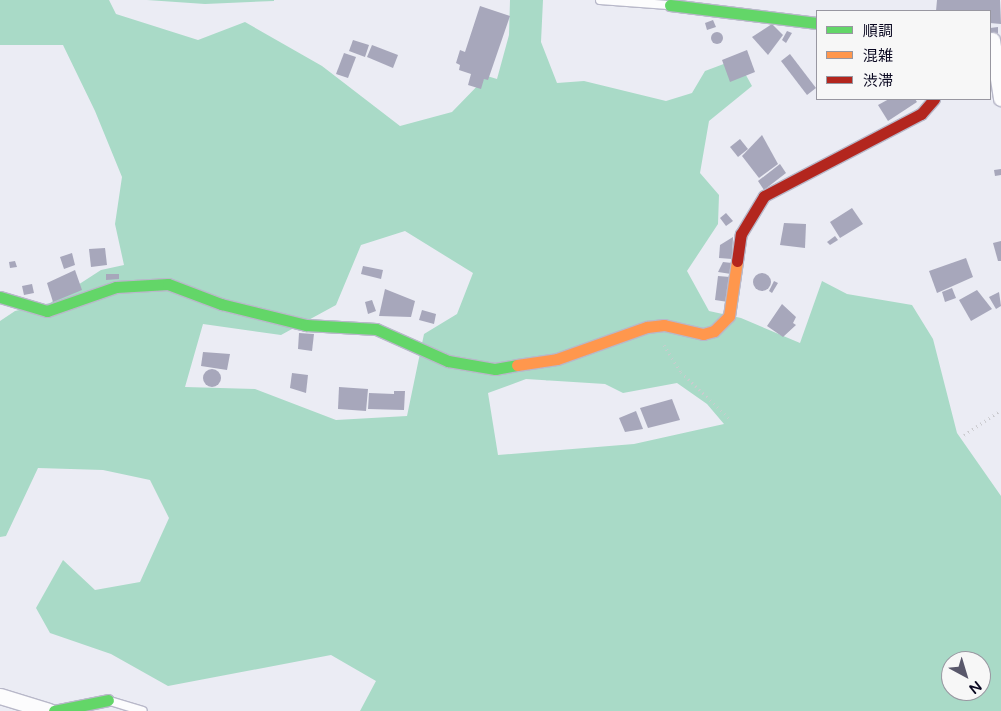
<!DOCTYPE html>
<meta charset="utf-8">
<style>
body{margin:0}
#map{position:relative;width:1001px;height:711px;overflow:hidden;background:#ebecf4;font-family:"Varela Round","Noto Sans JP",sans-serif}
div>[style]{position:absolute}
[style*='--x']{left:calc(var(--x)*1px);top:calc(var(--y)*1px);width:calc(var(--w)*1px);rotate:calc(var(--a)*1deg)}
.green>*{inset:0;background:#a9dac7}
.building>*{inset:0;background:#a7a7bb}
.round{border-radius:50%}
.path>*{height:3px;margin-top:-1.5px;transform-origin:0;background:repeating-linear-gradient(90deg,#cbcbcf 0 1px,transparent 0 5px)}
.roads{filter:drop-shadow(1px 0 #b8b8c9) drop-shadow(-1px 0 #b8b8c9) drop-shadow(0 1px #b8b8c9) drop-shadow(0 -1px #b8b8c9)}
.lane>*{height:8px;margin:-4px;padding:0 4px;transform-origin:4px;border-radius:4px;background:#fcfcfd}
.street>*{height:15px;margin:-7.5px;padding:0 7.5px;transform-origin:7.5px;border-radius:7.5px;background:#fcfcfd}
.fast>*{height:11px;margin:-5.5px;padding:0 5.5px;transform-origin:5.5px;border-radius:5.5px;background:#63d668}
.slow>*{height:11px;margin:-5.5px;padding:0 5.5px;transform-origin:5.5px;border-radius:5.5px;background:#ff974d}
.jam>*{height:11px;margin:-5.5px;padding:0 5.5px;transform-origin:5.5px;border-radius:5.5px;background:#b3261e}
span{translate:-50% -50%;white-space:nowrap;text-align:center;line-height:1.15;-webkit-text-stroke:5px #f7f7f7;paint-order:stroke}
.legend{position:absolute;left:816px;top:10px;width:175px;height:90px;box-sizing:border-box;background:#f7f7f7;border:1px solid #9897a1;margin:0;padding:6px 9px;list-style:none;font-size:15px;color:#0a0821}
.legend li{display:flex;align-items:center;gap:10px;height:25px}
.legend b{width:25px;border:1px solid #9897a1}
.north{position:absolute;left:941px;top:651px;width:50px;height:50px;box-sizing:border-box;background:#f7f7f7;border:1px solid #9897a1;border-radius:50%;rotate:141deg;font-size:14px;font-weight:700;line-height:20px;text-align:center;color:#0a0821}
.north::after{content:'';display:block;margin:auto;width:18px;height:22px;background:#59586b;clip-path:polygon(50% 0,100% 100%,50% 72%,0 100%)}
</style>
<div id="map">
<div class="green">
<i style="clip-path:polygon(evenodd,0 0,109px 0,116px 14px,198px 40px,245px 22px,322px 66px,400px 126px,452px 112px,487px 76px,497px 79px,509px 35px,510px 0,543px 0,541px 42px,557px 83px,584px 81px,666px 101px,692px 93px,705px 71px,737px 59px,752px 86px,709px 121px,700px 173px,719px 195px,718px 224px,687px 271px,709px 311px,741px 318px,800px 343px,822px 281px,847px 294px,912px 305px,933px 339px,957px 433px,1001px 496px,1001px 711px,360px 711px,376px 681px,331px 655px,168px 686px,111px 654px,50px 633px,36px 608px,63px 560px,95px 590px,140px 582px,169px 518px,150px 480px,103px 470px,38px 468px,6px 536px,0 537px,0 321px,15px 311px,50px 303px,101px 270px,124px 265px,115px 224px,122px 177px,95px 111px,63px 45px,0 45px,0 0,405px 231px,473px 273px,457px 314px,424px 334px,407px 416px,336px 420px,255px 389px,185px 387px,203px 324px,281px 335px,336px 305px,361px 245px,405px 231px,0 0,526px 379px,605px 384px,623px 393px,677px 383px,707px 404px,724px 424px,634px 444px,498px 455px,488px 393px,526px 379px,0 0,951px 661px,981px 661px,981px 691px,951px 691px,951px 661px)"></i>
<i style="clip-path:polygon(147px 0,274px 0,274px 1px,205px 4px)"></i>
</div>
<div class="building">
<i style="clip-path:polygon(937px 0,1000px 0,1001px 24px,990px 23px,990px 11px,936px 11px)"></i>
<i style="clip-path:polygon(480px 6px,510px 16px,488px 80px,484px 79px,481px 89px,468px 85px,471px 74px,459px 70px,460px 65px,456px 63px,460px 50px,465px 52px)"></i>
<i style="clip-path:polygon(713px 20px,716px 27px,707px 30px,705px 23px)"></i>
<i style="clip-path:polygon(772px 24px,783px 35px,768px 55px,752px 37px)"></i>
<i style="clip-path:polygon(998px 27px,998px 33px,990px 33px,990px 28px)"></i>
<i style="clip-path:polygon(787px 31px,792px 33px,786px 43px,782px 40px)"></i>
<i class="round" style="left:711px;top:32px;width:12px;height:12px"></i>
<i style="clip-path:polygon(353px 40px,369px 45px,365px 57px,349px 51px)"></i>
<i style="clip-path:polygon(372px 45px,398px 55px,393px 68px,367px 57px)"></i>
<i style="clip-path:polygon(747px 50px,755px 72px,730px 82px,722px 60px)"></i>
<i style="clip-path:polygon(344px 53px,356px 57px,348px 78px,336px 74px)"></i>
<i style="clip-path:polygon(790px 54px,816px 88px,807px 95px,781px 61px)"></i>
<i style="clip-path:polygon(889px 99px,915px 99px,917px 102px,888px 121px,878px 105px)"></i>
<i style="clip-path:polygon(762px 135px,778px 164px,759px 178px,742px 156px)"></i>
<i style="clip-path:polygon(740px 139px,748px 149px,738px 157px,730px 147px)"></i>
<i style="clip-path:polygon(780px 164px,786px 173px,764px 190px,758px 181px)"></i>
<i style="clip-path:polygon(1001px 169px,1001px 175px,995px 176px,994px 170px)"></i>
<i style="clip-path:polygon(852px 208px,863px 224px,840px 238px,830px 222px)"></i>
<i style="clip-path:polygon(726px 213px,733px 221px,726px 226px,720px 218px)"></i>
<i style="clip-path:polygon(784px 223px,806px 224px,805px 248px,780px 245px)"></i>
<i style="clip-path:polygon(835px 236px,838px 240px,830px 245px,827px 242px)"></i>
<i style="clip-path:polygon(733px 237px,732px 259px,719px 258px,720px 245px)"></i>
<i style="clip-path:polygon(1001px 241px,1001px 261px,998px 261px,993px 243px)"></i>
<i style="clip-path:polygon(105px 248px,107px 265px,91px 267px,89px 249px)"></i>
<i style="clip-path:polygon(72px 253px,75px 265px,64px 269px,60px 257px)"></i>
<i style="clip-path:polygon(966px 258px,973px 277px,937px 293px,929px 271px)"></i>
<i style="clip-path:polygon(15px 261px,17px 267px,10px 268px,9px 262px)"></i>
<i style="clip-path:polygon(723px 262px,732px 263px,731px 274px,718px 272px)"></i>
<i style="clip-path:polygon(363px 266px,383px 270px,381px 279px,361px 274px)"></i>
<i style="clip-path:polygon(75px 270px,82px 290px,53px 302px,47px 283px)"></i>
<i class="round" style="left:753px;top:273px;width:18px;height:18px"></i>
<i style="clip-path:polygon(106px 274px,119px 274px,119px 279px,106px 280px)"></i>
<i style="clip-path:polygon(718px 276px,730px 277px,728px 302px,715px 300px)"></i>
<i style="clip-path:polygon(774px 281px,778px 283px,772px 293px,769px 291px)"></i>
<i style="clip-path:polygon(32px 284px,34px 293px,24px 295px,22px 286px)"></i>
<i style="clip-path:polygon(952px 288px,956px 298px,945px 302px,942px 292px)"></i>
<i style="clip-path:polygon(385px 289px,415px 301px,411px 317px,379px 316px)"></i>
<i style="clip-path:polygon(977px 290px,992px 309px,971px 321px,959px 300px)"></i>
<i style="clip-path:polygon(999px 292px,1001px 306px,996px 309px,989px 297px)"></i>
<i style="clip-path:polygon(372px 300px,376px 311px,368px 314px,365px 302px)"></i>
<i style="clip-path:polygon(782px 304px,796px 317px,793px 323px,796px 325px,783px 337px,767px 326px)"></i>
<i style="clip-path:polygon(422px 310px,436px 314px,434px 324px,419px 320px)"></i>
<i style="clip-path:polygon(299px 333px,314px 334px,312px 351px,298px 349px)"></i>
<i style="clip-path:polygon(203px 352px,230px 354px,227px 370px,201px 366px)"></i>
<i class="round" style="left:203px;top:369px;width:18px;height:18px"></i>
<i style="clip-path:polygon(292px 373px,308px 375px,306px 393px,290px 388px)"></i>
<i style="clip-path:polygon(339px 387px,368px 389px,366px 411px,338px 409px)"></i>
<i style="clip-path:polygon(394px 391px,405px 391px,404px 410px,368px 409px,369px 393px,394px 394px)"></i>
<i style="clip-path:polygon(672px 399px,680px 420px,648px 428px,640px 408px)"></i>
<i style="clip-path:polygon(636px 411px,643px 429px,625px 432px,619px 418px)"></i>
</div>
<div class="path">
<i style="--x:664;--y:345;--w:32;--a:58"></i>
<i style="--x:681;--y:372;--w:69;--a:43.8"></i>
<i style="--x:964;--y:435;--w:45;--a:-34"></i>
</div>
<div class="roads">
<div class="lane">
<i style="--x:600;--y:0;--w:68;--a:4.2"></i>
<i style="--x:110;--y:701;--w:34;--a:17"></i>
</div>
<div class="street">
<i style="--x:992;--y:40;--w:59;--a:81.2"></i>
<i style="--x:0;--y:696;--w:51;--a:17"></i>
</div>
<div class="fast">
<i style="--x:670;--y:5;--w:148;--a:7"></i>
<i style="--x:0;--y:297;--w:49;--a:16.6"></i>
<i style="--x:47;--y:311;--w:73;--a:-19.2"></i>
<i style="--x:116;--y:287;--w:52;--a:-3.3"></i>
<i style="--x:168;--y:284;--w:57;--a:20.7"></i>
<i style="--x:221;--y:304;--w:88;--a:13.9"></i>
<i style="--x:306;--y:325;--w:70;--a:3.3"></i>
<i style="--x:376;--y:329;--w:79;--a:24"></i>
<i style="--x:448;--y:361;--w:48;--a:9.7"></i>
<i style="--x:495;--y:369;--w:22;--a:-10"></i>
<i style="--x:54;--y:711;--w:55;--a:-11.5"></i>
</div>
<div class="slow">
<i style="--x:517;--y:365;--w:40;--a:-8.5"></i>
<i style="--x:557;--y:359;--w:96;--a:-19.6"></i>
<i style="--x:647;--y:327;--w:17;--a:-7"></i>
<i style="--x:664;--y:325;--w:40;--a:13"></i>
<i style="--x:703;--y:334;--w:11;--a:-15"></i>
<i style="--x:714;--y:331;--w:21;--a:-45"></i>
<i style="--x:729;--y:316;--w:56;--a:-81.7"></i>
</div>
<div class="jam">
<i style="--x:737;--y:261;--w:27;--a:-82"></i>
<i style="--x:741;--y:234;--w:44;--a:-58.8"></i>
<i style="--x:764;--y:196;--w:177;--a:-27.6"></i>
<i style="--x:921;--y:114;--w:20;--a:-49"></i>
</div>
</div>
<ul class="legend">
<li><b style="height:6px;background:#63d668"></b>順調</li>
<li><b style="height:6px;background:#ff974d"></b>混雑</li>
<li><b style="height:6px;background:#b3261e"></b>渋滞</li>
</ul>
<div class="north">N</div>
</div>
